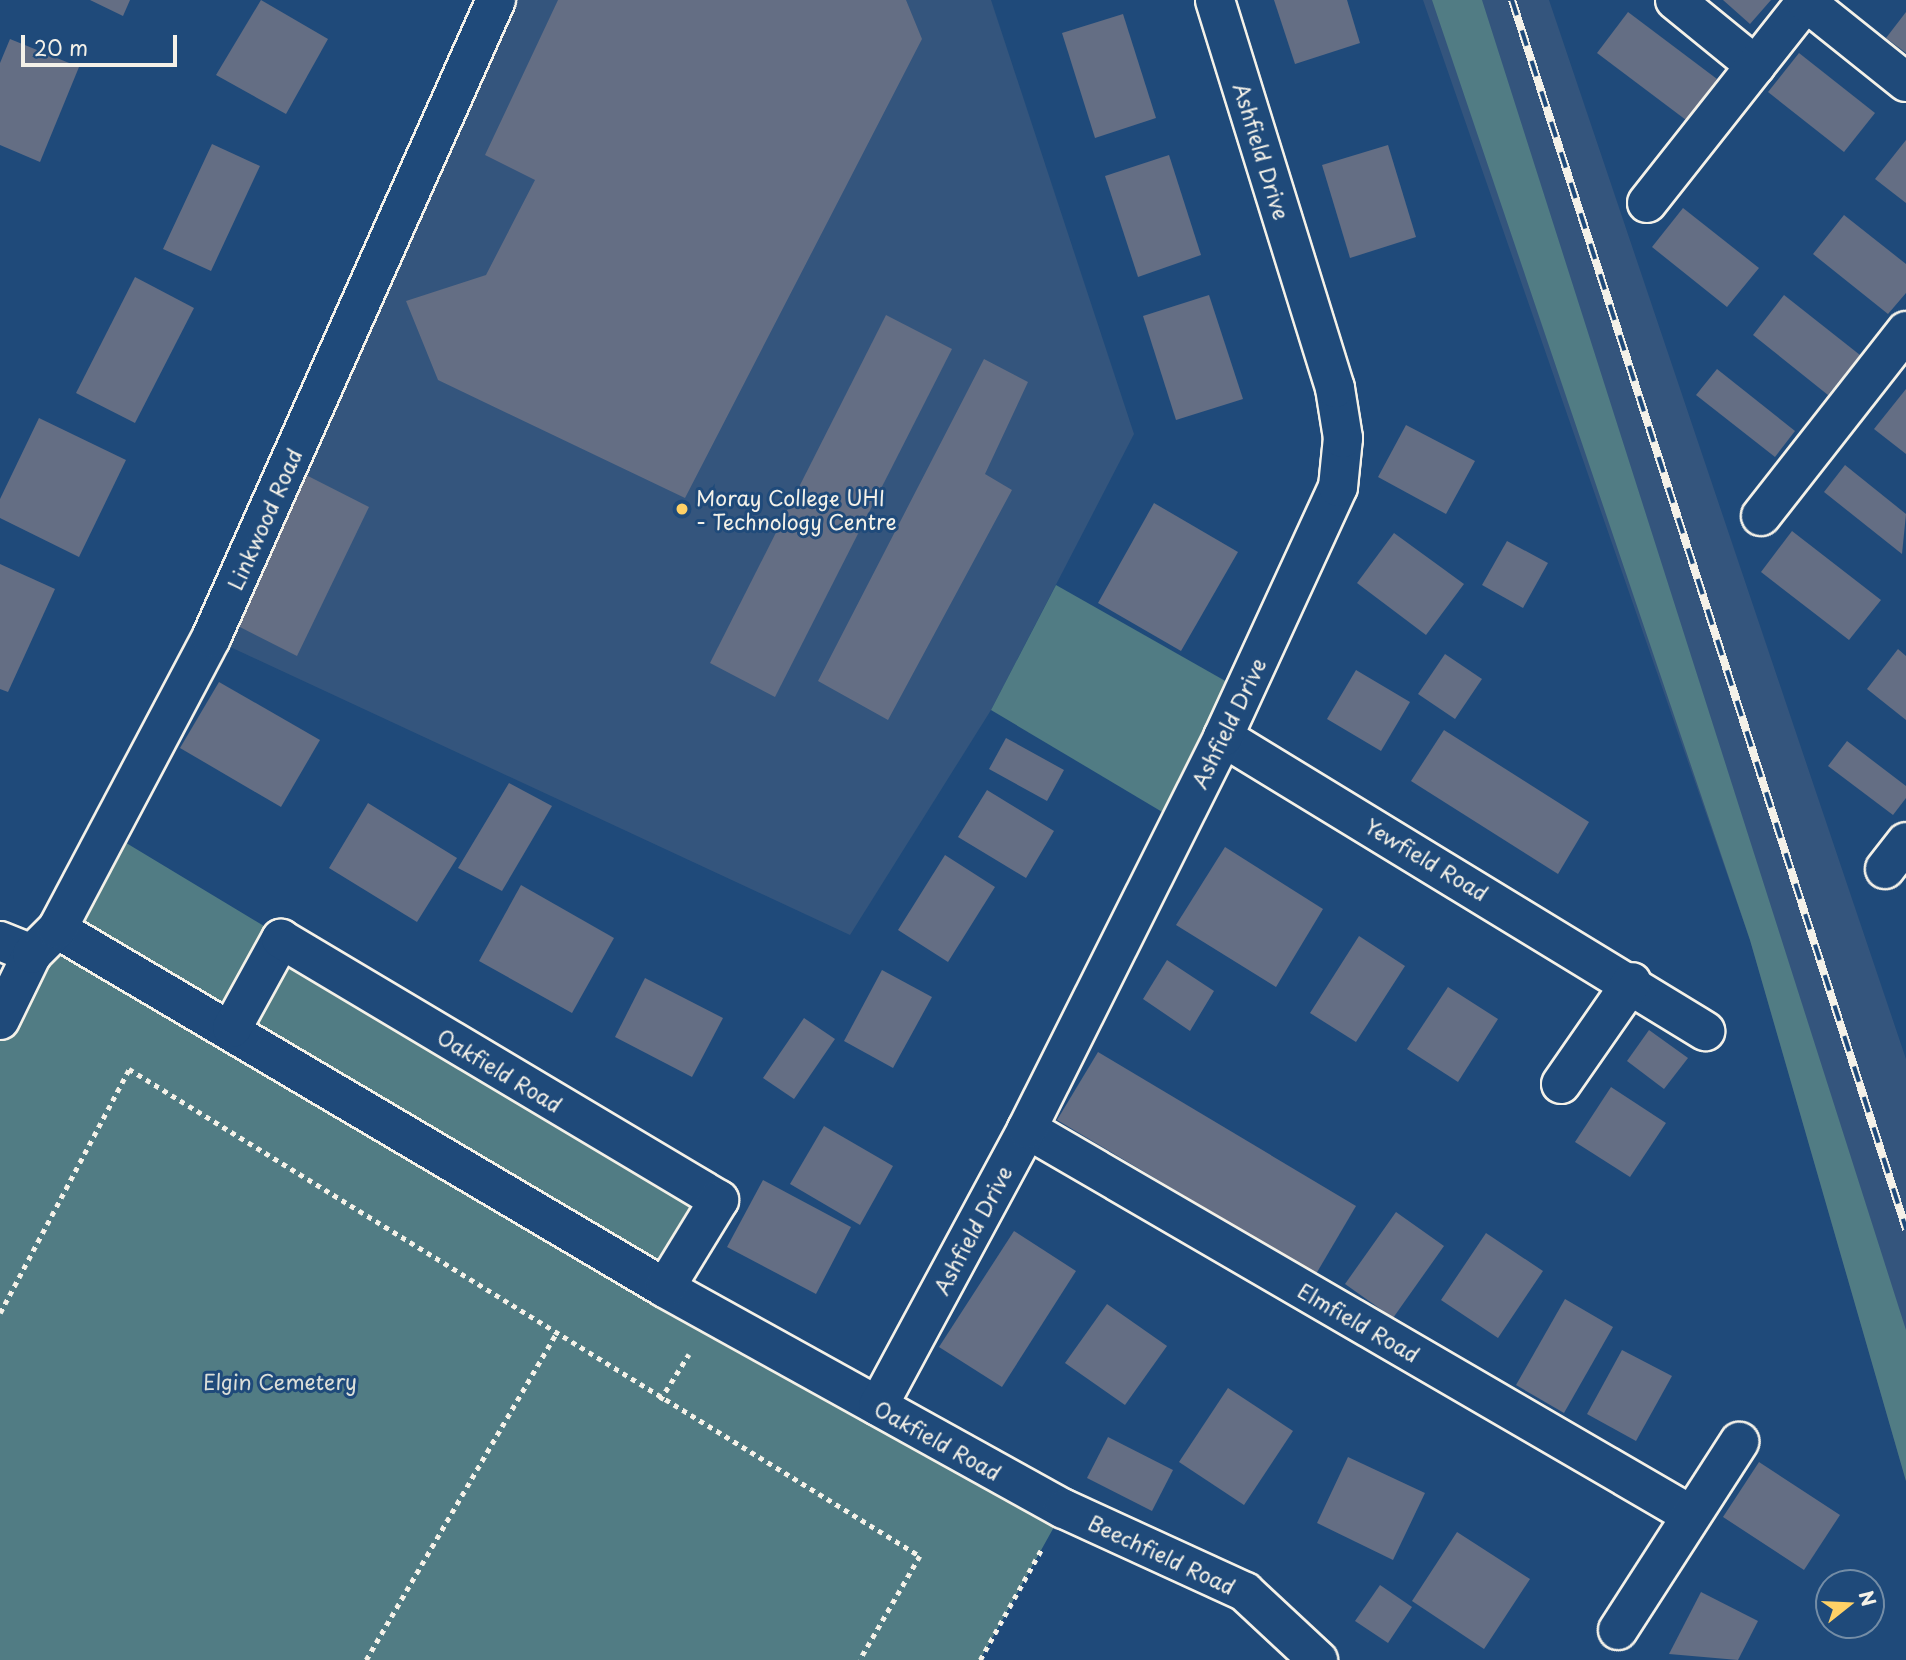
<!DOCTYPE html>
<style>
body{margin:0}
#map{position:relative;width:1906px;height:1660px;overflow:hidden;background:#1f4a7a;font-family:"Playpen Sans",sans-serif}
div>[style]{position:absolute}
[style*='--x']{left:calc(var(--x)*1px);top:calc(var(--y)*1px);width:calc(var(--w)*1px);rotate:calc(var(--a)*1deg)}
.built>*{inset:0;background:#34557d}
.green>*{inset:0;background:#517c84}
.building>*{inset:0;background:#646e84}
.path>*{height:4.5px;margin-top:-2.25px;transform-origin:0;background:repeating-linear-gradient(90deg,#f4f1e8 0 5px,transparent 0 10px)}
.roads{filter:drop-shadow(2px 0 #f4f1e8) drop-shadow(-2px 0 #f4f1e8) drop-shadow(0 2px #f4f1e8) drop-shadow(0 -2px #f4f1e8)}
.minor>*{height:38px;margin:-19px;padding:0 19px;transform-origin:19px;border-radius:19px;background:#1f4a7a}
.rail>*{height:8px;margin-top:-4px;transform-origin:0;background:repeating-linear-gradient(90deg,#1f4a7a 0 16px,#f4f1e8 0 32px);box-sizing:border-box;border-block:2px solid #f4f1e8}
.dots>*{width:19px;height:19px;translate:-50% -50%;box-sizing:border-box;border:4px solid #1f4a7a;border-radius:50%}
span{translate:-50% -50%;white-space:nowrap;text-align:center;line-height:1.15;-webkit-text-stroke:6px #1f4a7a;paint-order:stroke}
.street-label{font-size:21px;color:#f4f1e8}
.poi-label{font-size:21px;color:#f4f1e8}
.left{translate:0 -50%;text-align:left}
.park-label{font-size:21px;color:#dcdfd9}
.north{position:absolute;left:1815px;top:1569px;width:70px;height:70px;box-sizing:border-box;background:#1f4a7a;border:2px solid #748da6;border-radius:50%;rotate:72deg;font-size:19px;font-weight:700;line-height:28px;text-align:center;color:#f4f1e8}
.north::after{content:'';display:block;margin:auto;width:24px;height:32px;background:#ffd166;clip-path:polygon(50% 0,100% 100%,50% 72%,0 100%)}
.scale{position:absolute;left:21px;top:35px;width:156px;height:32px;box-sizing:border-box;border:4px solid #f4f1e8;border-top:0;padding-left:9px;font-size:21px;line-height:24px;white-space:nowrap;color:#f4f1e8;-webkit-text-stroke:5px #1f4a7a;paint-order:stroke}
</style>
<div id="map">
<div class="built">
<i style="clip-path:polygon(496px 0,991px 0,1134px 434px,991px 710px,850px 935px,211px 638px)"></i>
<i style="clip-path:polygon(1423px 0,1549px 0,1906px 1059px,1906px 1481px,1750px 940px)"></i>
</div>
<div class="green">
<i style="clip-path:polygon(1432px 0,1482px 0,1906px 1330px,1906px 1481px,1750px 940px)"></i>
<i style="clip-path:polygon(1056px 585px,1243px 691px,1179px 822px,991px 710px)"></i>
<i style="clip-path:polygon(108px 832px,719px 1200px,666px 1286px,1064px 1509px,980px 1660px,0 1660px,0 1020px)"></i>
</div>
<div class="building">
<i style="clip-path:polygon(90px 0,130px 0,123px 16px)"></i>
<i style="clip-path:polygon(261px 0,328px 39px,286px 114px,216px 75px)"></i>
<i style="clip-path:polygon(558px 0,906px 0,922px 39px,685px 498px,438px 380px,406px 301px,486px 275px,535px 180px,485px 155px)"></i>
<i style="clip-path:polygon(1274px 0,1347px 0,1360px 43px,1295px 64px)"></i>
<i style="clip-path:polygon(1723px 0,1771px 0,1750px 24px)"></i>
<i style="clip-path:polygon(1628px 12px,1717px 79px,1686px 120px,1597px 53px)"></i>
<i style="clip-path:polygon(1906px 12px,1906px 53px,1886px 38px)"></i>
<i style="clip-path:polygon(1123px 14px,1156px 118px,1095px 138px,1062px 33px)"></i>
<i style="clip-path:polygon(10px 39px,79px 67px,40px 162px,0 145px,0 63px)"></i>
<i style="clip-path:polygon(1799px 53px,1875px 113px,1844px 152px,1768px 92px)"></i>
<i style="clip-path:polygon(1906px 140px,1906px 203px,1875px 179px)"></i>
<i style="clip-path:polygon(212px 144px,260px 166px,211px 271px,163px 249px)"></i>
<i style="clip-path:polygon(1388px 145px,1416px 237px,1350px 258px,1322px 165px)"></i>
<i style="clip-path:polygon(1169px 155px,1201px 255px,1138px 277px,1105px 176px)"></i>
<i style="clip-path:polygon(1683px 208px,1759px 268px,1727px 307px,1652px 247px)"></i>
<i style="clip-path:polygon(1844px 215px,1906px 264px,1906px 293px,1888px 314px,1813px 254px)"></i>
<i style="clip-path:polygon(135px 277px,194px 308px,135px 423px,76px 393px)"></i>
<i style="clip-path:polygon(1209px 295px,1243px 399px,1176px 420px,1143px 316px)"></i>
<i style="clip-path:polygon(1784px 295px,1860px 355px,1828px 395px,1753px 335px)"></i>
<i style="clip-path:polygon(886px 315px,952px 349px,775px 697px,710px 663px)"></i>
<i style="clip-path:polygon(984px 359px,1028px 382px,985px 474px,1012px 490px,888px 720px,818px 681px)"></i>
<i style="clip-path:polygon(1717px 369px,1795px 431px,1775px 457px,1696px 395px)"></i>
<i style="clip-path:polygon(1906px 389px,1906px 454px,1874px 429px)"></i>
<i style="clip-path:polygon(39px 418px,126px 460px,79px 557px,0 518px,0 499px)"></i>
<i style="clip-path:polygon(1406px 425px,1475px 461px,1446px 514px,1378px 477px)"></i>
<i style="clip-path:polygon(1845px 465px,1906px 514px,1902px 554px,1824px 492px)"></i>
<i style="clip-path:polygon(306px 475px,369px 507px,297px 656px,234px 624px)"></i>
<i style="clip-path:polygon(1154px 503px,1238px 552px,1181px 651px,1098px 603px)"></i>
<i style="clip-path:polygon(1792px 531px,1881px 600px,1849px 640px,1761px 572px)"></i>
<i style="clip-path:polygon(1394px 533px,1464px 584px,1426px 635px,1357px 583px)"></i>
<i style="clip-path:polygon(1507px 541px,1548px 563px,1523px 608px,1482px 585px)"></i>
<i style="clip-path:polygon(0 564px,55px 589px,8px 692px,0 689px)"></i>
<i style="clip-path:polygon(1898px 649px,1906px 656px,1906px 720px,1867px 689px)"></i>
<i style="clip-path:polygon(1445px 654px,1482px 679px,1455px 719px,1418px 694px)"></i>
<i style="clip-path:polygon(1356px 670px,1410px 702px,1381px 751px,1327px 719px)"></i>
<i style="clip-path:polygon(219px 682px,320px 740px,281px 807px,180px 748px)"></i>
<i style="clip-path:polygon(1444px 730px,1589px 822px,1558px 874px,1411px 781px)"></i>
<i style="clip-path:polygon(1006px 738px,1064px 770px,1047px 801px,989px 769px)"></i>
<i style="clip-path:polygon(1847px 741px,1906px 786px,1906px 798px,1893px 815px,1828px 766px)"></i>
<i style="clip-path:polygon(509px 783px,552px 806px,502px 891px,458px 868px)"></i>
<i style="clip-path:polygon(987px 790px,1054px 831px,1026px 878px,958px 837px)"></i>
<i style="clip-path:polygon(368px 803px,457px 858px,417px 922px,329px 868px)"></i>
<i style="clip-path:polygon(1225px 847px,1323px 909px,1276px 987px,1176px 925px)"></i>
<i style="clip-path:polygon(945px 855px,995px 887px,948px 962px,898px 930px)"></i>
<i style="clip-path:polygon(521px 885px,614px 938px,572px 1013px,479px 961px)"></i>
<i style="clip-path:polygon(1359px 936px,1405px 966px,1356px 1042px,1310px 1013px)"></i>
<i style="clip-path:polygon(1167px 960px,1214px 991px,1190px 1031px,1143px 999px)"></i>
<i style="clip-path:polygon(882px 970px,932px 997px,893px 1068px,844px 1041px)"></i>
<i style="clip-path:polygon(645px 978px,723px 1018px,692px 1077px,615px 1037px)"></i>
<i style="clip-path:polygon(1448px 987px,1498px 1019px,1458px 1082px,1407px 1049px)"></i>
<i style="clip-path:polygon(804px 1018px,835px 1039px,794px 1099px,763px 1078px)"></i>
<i style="clip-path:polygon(1649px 1030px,1688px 1058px,1664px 1089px,1627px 1061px)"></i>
<i style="clip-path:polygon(1098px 1052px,1356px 1206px,1316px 1274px,1057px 1120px)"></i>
<i style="clip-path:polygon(1611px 1087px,1666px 1123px,1630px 1177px,1575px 1142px)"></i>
<i style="clip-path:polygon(824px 1126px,893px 1166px,860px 1225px,790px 1184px)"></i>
<i style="clip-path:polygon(763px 1180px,851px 1227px,816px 1294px,727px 1247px)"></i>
<i style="clip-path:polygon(1396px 1212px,1444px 1246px,1393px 1318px,1345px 1284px)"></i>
<i style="clip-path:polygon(1014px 1231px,1076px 1271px,1002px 1387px,939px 1347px)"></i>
<i style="clip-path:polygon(1486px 1233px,1543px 1271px,1498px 1338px,1441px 1300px)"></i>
<i style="clip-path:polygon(1565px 1299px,1613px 1327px,1564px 1413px,1516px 1385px)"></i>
<i style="clip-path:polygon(1107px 1304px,1167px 1346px,1125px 1405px,1065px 1363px)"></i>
<i style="clip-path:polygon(1622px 1350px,1672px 1376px,1636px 1441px,1587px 1414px)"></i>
<i style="clip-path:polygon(1228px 1388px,1293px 1431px,1244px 1505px,1179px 1462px)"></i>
<i style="clip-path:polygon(1108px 1437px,1173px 1470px,1152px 1511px,1087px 1478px)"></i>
<i style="clip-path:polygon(1348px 1457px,1425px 1493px,1393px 1560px,1317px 1523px)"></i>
<i style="clip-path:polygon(1759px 1462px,1840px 1515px,1804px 1570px,1723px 1517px)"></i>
<i style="clip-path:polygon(1457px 1532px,1530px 1579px,1484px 1649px,1412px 1601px)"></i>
<i style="clip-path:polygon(1380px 1585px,1412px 1607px,1388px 1643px,1355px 1621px)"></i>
<i style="clip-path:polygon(1701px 1592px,1758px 1621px,1738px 1660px,1669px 1654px)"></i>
</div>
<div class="path">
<i style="--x:0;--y:1313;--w:276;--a:-62.1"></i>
<i style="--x:129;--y:1069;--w:929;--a:31.62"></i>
<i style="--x:920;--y:1556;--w:120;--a:120"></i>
<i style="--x:660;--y:1400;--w:54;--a:-57.8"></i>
<i style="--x:366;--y:1660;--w:376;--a:-59.8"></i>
<i style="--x:980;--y:1660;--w:126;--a:-61"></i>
</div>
<div class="roads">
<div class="minor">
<i style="--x:1675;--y:0;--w:104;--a:39.2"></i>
<i style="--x:1647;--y:203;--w:256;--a:-51.7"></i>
<i style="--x:1806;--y:2;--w:128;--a:38.7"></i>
<i style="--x:1761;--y:516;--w:235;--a:-51.9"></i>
<i style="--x:1223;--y:737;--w:565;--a:31.38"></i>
<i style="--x:1885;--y:869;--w:34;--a:-52"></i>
<i style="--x:57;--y:929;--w:706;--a:30.56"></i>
<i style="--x:665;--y:1288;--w:456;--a:29"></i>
<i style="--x:1064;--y:1509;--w:199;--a:24.6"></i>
<i style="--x:1245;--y:1592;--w:100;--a:43"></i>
<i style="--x:0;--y:941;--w:35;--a:22"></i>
<i style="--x:0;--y:1020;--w:73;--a:-64.1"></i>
<i style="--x:32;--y:954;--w:35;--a:-45"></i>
<i style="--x:57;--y:929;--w:329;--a:-62.1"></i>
<i style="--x:211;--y:638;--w:699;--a:-65.93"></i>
<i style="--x:232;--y:1028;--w:102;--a:-61.2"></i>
<i style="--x:281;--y:939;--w:510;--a:30.79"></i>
<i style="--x:719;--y:1200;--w:103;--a:121.5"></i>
<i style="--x:1561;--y:1084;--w:124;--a:-55.2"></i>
<i style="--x:1027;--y:1129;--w:768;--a:30.17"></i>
<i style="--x:878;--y:1406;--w:315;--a:-61.7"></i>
<i style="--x:1027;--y:1129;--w:438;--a:-63.4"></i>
<i style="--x:1223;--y:737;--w:275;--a:-65.3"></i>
<i style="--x:1338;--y:487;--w:49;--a:-84.2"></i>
<i style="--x:1343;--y:438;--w:51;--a:-99.1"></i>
<i style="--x:1335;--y:388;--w:406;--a:-107.2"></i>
<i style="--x:1618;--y:1630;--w:224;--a:-57.2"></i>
</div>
</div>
<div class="rail">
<i style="--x:1512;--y:0;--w:1291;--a:72.22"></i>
</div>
<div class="dots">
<i style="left:682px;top:509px;background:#ffd166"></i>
</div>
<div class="street-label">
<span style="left:1262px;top:151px;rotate:73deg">Ashfield Drive</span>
<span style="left:264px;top:519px;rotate:-66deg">Linkwood Road</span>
<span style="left:1228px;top:723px;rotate:-64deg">Ashfield Drive</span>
<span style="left:1427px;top:859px;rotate:31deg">Yewfield Road</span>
<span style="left:500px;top:1070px;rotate:31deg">Oakfield Road</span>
<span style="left:972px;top:1230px;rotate:-62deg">Ashfield Drive</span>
<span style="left:1359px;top:1322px;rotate:30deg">Elmfield Road</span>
<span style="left:938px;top:1440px;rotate:29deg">Oakfield Road</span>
<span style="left:1162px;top:1554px;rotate:25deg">Beechfield Road</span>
</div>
<div class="poi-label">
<span class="left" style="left:696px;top:509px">Moray College UHI<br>- Technology Centre</span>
</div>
<div class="park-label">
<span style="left:280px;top:1381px">Elgin Cemetery</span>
</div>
<div class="north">N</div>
<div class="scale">20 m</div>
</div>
